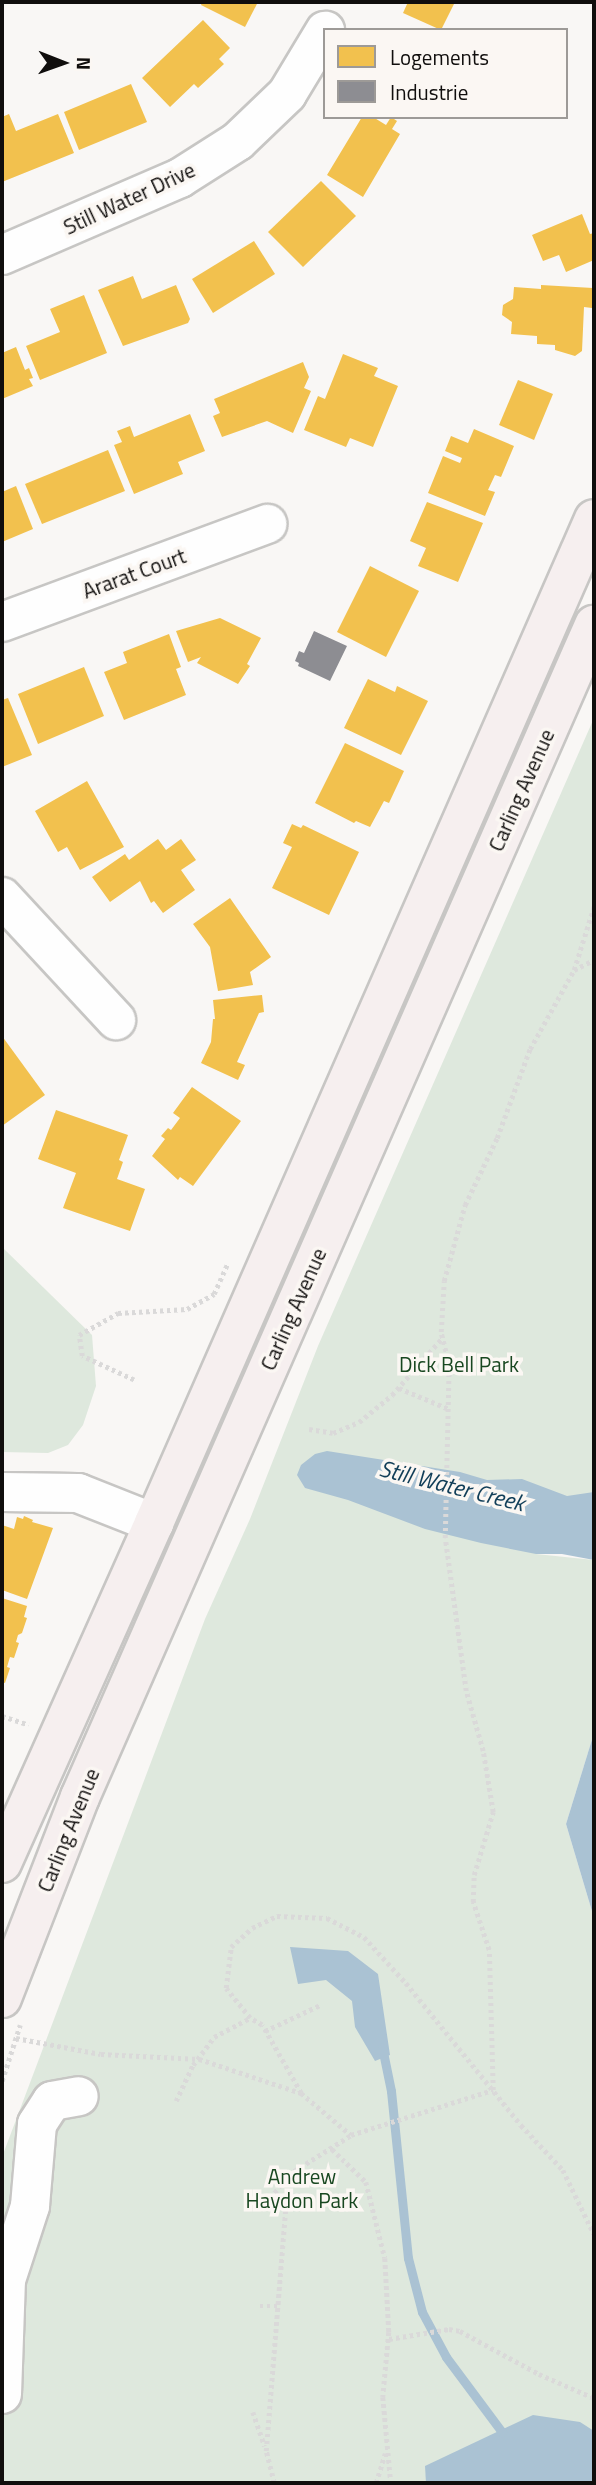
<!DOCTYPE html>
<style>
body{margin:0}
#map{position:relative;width:596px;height:2485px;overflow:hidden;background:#f9f7f5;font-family:"Titillium Web",sans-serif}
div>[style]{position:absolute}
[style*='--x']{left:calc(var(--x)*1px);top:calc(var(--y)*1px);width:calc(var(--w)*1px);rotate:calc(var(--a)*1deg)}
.green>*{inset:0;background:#dee8dd}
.water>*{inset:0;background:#aac2d3}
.homes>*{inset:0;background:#f2c14e}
.industry>*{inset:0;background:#8d8d92}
.stream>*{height:9px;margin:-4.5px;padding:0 4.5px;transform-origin:4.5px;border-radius:4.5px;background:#aac2d3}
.path>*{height:4.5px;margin-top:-2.25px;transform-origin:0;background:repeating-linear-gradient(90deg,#dad9d9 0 3.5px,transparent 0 7px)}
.roads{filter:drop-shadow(2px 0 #c7c6c4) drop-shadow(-2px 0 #c7c6c4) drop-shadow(0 2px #c7c6c4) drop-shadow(0 -2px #c7c6c4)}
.minor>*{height:38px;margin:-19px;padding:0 19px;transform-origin:19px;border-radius:19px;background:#fefefe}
.major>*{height:38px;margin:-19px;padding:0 19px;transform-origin:19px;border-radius:19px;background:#f6efef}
span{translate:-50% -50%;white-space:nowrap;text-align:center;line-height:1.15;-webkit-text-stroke:7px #fbf7f3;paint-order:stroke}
.street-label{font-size:21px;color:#100e0d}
.park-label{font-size:21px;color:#184720}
.water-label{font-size:23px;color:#113e58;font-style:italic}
.frame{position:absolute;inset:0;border:4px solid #100e0d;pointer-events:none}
.legend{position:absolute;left:323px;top:28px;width:245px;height:91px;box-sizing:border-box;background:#fbf7f3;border:2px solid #9d9a97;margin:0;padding:9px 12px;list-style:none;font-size:21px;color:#100e0d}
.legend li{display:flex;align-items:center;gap:14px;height:35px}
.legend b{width:35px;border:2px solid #9d9a97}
.north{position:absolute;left:28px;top:28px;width:70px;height:70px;-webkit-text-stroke:5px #fbf7f3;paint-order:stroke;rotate:91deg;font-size:19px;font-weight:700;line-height:28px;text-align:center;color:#100e0d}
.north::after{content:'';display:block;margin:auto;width:24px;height:32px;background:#100e0d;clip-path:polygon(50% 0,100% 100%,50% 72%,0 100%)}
</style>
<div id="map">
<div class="green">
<i style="clip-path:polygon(594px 718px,594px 1493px,536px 1554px,594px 1560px,594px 1733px,566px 1824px,594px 1918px,594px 2483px,2px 2483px,2px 2157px,205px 1619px,250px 1519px,318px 1346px)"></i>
<i style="clip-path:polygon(2px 1247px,92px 1335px,96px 1386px,83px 1425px,68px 1445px,48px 1453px,2px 1452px)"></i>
</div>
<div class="water">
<i style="clip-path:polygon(327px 1451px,460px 1472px,487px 1480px,522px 1479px,567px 1496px,594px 1492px,594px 1560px,562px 1554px,536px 1554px,481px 1543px,425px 1529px,348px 1500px,305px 1488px,297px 1475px,301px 1465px,315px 1454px)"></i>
<i style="clip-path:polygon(594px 1733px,594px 1918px,566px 1824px)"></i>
<i style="clip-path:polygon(290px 1947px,348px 1951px,378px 1974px,390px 2055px,375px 2061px,355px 2027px,352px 2001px,326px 1980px,298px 1984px)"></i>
<i style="clip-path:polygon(533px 2415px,580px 2422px,594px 2431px,594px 2483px,426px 2483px,425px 2466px)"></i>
</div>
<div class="homes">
<i style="clip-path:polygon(202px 2px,258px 2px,245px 27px,201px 5px)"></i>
<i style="clip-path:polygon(408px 2px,455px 2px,441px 30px,403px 13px)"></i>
<i style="clip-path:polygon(203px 20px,230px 48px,219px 59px,224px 64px,198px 88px,194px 84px,170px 107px,142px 78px)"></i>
<i style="clip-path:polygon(131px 84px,147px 122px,79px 150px,64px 112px)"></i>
<i style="clip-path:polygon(9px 114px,16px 131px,58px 114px,74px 153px,2px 182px,2px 117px)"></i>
<i style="clip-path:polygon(362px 117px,373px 117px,386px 125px,391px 117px,397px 121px,392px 129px,400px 134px,363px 197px,327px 175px)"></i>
<i style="clip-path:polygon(321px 181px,356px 216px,303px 267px,268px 232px)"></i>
<i style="clip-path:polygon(582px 214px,590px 234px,594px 233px,594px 260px,566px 272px,559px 255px,543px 261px,532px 235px)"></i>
<i style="clip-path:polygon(254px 241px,275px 274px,213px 313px,192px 279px)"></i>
<i style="clip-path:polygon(133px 276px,142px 299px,176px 285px,190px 319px,188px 323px,123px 346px,98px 290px)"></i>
<i style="clip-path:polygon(541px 285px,593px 288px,592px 308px,584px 307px,582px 351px,575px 356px,555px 350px,555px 345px,537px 344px,537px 336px,511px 334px,512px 322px,502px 315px,503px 305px,513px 299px,514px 287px,541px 289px)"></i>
<i style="clip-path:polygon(84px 295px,107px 353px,40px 380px,26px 346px,60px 332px,50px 309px)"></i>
<i style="clip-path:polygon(16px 347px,25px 370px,29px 368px,33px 378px,29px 379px,33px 386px,2px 399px,2px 353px)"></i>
<i style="clip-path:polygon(343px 354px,378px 368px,374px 376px,398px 386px,373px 447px,350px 438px,346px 447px,304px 430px,318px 396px,325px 399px)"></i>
<i style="clip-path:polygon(303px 362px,309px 377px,304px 388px,311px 391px,293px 433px,267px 421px,222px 437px,213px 416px,220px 413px,214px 399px)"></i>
<i style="clip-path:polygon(518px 380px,553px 394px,534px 440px,499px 425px)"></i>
<i style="clip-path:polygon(190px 414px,205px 451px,178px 462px,183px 474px,134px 494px,114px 445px,122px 442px,117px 431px,130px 426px,134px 437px)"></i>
<i style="clip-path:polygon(474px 429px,514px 446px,501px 477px,495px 475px,488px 490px,495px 492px,485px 516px,428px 493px,443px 456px,460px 463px,462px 458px,445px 451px,451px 436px,468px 443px)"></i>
<i style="clip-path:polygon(108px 450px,125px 491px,42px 524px,25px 484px)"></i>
<i style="clip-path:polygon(16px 486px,33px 529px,2px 542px,2px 492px)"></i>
<i style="clip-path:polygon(427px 502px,483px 523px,458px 582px,418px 566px,426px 548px,410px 541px)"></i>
<i style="clip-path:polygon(370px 566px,419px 591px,386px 657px,337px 632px)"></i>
<i style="clip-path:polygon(220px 618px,261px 638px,247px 664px,250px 666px,238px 684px,197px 663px,201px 657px,188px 662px,176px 631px)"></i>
<i style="clip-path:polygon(169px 634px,181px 667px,176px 669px,186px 695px,124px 720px,104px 672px,127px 663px,123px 652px)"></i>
<i style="clip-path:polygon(84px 667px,104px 716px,38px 744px,18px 694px)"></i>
<i style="clip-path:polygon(368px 679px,395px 692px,397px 686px,428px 701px,401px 755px,344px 728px)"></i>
<i style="clip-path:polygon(8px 698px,32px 755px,2px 767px,2px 700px)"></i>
<i style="clip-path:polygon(345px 743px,404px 771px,389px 803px,384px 801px,370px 827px,356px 821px,354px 823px,315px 803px)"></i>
<i style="clip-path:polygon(87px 781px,124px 847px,80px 870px,67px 847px,58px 852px,35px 811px)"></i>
<i style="clip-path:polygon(292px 824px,301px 828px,303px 825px,359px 852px,329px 915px,272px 888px,292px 847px,283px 843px)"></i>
<i style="clip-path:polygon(158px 839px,166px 850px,181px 839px,196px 860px,181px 870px,195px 890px,163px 913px,154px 901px,151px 903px,140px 881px,110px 902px,92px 877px,125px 854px,129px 860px)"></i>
<i style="clip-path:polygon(230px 898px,271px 957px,250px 972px,253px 985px,218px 991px,210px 947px,193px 924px)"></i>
<i style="clip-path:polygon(262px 995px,264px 1012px,259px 1013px,237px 1062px,245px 1065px,238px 1080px,201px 1063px,211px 1042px,213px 1019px,215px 1019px,213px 1000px)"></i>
<i style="clip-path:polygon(2px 1036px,45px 1095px,2px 1126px)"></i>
<i style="clip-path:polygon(192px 1087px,241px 1121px,193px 1186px,180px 1177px,178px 1180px,152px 1156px,165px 1139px,161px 1136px,168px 1128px,171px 1130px,180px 1118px,173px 1113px)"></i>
<i style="clip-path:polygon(56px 1110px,128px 1135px,119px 1160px,123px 1162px,117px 1179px,145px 1189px,130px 1231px,63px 1208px,76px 1173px,38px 1159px)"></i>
<i style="clip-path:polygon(24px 1516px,33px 1520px,32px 1522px,53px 1528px,27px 1599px,2px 1590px,2px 1525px,14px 1529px,17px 1517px,23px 1519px)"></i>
<i style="clip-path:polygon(2px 1598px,27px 1606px,24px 1617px,27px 1618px,22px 1633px,18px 1635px,16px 1642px,19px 1643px,14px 1658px,10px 1657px,7px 1667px,10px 1668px,5px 1683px,2px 1682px)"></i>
</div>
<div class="industry">
<i style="clip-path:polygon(314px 631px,347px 646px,330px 681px,298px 666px,299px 663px,295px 661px,299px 651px,304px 653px)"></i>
</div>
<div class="stream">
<i style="--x:382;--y:2047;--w:45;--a:78.4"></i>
<i style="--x:391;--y:2091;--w:168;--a:84.2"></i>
<i style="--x:408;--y:2258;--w:56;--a:75.5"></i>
<i style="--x:422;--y:2312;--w:51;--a:61.9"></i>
<i style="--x:446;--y:2357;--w:94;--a:53.3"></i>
</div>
<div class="path">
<i style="--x:574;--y:970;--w:67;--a:-72.6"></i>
<i style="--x:134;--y:1380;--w:57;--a:-155.2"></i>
<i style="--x:82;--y:1356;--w:21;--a:-98"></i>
<i style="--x:79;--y:1335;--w:45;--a:-29.4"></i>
<i style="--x:118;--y:1313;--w:69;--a:-3.3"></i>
<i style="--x:187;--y:1309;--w:31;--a:-29"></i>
<i style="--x:214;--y:1294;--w:34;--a:-66"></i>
<i style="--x:399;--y:1388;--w:54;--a:22.8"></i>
<i style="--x:309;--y:1429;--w:24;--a:9"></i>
<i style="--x:333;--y:1433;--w:28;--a:-23"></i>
<i style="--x:359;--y:1422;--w:43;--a:-39.3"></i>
<i style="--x:392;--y:1395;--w:76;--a:-48.7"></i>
<i style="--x:2;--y:1716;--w:28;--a:18"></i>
<i style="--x:265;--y:2031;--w:61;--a:-25.3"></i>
<i style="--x:16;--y:2038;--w:86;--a:10.7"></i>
<i style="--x:101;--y:2054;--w:98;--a:2.9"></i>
<i style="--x:199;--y:2059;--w:108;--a:18.4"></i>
<i style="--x:301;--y:2093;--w:65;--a:40"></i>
<i style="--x:2;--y:2081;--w:59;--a:-72.2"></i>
<i style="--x:493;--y:2090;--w:140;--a:-91.6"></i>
<i style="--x:489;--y:1950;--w:51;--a:-108.4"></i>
<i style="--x:473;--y:1902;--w:27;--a:-88"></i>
<i style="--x:474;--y:1875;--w:66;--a:-73.2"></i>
<i style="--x:493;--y:1812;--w:62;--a:-99.3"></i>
<i style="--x:483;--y:1751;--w:62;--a:-105.8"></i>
<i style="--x:466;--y:1691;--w:154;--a:-97.8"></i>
<i style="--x:445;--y:1538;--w:173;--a:-88.7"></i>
<i style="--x:449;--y:1365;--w:34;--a:-104"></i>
<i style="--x:441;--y:1332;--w:51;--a:-86.6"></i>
<i style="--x:444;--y:1281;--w:79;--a:-74.6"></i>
<i style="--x:465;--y:1205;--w:74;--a:-64.5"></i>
<i style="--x:497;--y:1138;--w:95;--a:-69.7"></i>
<i style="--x:530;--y:1049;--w:90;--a:-60.9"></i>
<i style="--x:574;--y:970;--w:22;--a:-27"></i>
<i style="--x:301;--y:2093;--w:78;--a:-119.8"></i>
<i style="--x:262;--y:2025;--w:14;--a:-150"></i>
<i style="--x:250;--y:2018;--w:38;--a:-129"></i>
<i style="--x:226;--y:1988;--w:41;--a:-83"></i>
<i style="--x:231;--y:1947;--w:28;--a:-42"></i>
<i style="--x:252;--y:1928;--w:28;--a:-26"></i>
<i style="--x:277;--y:1916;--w:50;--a:2.3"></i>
<i style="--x:327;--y:1918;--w:42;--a:27.2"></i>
<i style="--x:364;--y:1937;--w:62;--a:47.6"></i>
<i style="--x:406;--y:1983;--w:183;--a:51"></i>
<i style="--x:521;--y:2125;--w:62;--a:47"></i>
<i style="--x:563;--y:2170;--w:71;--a:64.2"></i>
<i style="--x:176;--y:2101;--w:40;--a:-65"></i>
<i style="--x:193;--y:2065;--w:35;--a:-53"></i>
<i style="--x:214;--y:2037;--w:41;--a:-27.8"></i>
<i style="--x:332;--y:2149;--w:47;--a:44.1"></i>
<i style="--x:366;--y:2182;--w:78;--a:76"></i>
<i style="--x:385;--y:2258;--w:74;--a:86.9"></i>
<i style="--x:389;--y:2332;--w:65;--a:95.3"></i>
<i style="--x:383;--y:2397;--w:86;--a:84.7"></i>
<i style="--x:266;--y:2204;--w:35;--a:-53"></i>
<i style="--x:260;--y:2306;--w:18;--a:0"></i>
<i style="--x:389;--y:2339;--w:61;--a:-9.5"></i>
<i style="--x:449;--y:2329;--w:11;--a:10"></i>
<i style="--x:460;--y:2331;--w:90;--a:28.6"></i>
<i style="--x:539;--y:2374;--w:60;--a:23.6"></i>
<i style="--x:253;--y:2412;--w:36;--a:71"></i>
<i style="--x:274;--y:2483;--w:33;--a:-104"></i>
<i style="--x:266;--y:2451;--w:277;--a:-85.4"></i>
<i style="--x:288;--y:2175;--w:75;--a:-32.4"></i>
<i style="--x:351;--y:2135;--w:149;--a:-17.6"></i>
<i style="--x:376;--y:2483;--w:31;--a:-73"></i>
</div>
<div class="roads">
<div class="minor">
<i style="--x:2;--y:255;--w:194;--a:-23.4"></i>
<i style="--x:180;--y:178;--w:69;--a:-32.5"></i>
<i style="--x:238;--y:141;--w:68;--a:-43.8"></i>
<i style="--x:287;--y:94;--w:74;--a:-58.9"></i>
<i style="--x:2;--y:622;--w:283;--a:-20.3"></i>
<i style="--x:2;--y:897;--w:168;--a:47.2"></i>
<i style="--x:2;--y:1492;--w:76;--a:0.8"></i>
<i style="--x:78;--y:1493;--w:82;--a:21.5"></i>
<i style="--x:2;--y:2394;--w:114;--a:-88"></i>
<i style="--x:6;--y:2280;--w:78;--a:-72"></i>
<i style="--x:30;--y:2206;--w:82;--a:-85.1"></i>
<i style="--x:37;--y:2124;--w:27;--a:-57"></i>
<i style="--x:52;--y:2101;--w:27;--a:-10"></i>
</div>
<div class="major">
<i style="--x:2;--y:1863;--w:372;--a:-65.9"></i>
<i style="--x:154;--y:1523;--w:1096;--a:-66.33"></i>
<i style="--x:2;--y:1998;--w:216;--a:-68.8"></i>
<i style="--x:80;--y:1797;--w:1280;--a:-66.32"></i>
</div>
</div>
<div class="street-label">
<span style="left:129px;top:198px;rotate:-25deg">Still Water Drive</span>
<span style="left:134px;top:573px;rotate:-20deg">Ararat Court</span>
<span style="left:521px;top:790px;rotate:-66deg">Carling Avenue</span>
<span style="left:293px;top:1309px;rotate:-66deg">Carling Avenue</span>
<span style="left:68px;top:1830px;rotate:-68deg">Carling Avenue</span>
</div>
<div class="park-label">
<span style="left:459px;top:1364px">Dick Bell Park</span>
<span style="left:302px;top:2188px">Andrew<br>Haydon Park</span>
</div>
<div class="water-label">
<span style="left:452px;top:1486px;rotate:14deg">Still Water Creek</span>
</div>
<div class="frame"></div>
<ul class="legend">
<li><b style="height:19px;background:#f2c14e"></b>Logements</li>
<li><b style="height:19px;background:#8d8d92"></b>Industrie</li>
</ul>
<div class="north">N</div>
</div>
